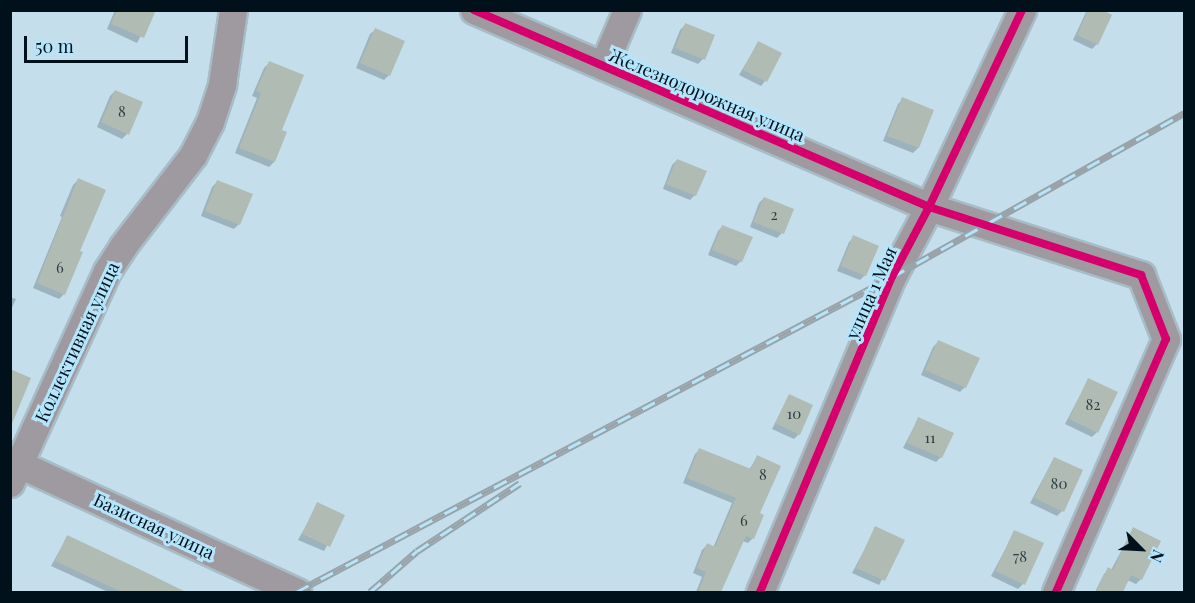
<!DOCTYPE html>
<meta charset="utf-8">
<style>
body{margin:0}
#map{position:relative;width:1195px;height:603px;overflow:hidden;background:#c4dfeb;font-family:"Playfair Display",serif}
div>[style]{position:absolute}
[style*='--x']{left:calc(var(--x)*1px);top:calc(var(--y)*1px);width:calc(var(--w)*1px);rotate:calc(var(--a)*1deg)}
.shadow>*{inset:0;background:#0003}
.building>*{inset:0;background:#b0bcb3}
.roads{filter:drop-shadow(2px 0 #a8bcc6) drop-shadow(-2px 0 #a8bcc6) drop-shadow(0 2px #a8bcc6) drop-shadow(0 -2px #a8bcc6)}
.minor>*{height:27px;margin:-13.5px;padding:0 13.5px;transform-origin:13.5px;border-radius:13.5px;background:#9f9aa0}
.rail>*{height:7px;margin-top:-3.5px;transform-origin:0;background:repeating-linear-gradient(90deg,#b4e5fb 0 14px,#98a3aa 0 28px);box-sizing:border-box;border-block:2px solid #98a3aa}
.cycleway>*{height:8px;margin:-4px;padding:0 4px;transform-origin:4px;border-radius:4px;background:#d6006c}
span{translate:-50% -50%;white-space:nowrap;text-align:center;line-height:1.15;-webkit-text-stroke:6px #b4e5fb;paint-order:stroke}
.number-label{font-size:15px;color:#2c3c41}
.number-label span{-webkit-text-stroke-width:0}
.street-label{font-size:18px;color:#00111b}
.frame{position:absolute;inset:0;border:12px solid #00111b;pointer-events:none}
.north{position:absolute;left:1111px;top:519px;width:60px;height:60px;-webkit-text-stroke:4px #b4e5fb;paint-order:stroke;rotate:114deg;font-size:16px;font-weight:700;line-height:24px;text-align:center;color:#00111b}
.north::after{content:'';display:block;margin:auto;width:21px;height:27px;background:#00111b;clip-path:polygon(50% 0,100% 100%,50% 72%,0 100%)}
.scale{position:absolute;left:24px;top:36px;width:164px;height:27px;box-sizing:border-box;border:3px solid #00111b;border-top:0;padding-left:8px;font-size:18px;line-height:21px;white-space:nowrap;color:#00111b;-webkit-text-stroke:4px #b4e5fb;paint-order:stroke}
</style>
<div id="map">
<div class="shadow">
<i style="clip-path:polygon(115px 10px,154px 11px,137px 43px,107px 29px)"></i>
<i style="clip-path:polygon(1099px 10px,1097px 44px,1092px 49px,1073px 40px,1086px 12px)"></i>
<i style="clip-path:polygon(685px 25px,713px 36px,703px 59px,698px 64px,671px 53px,680px 30px)"></i>
<i style="clip-path:polygon(375px 30px,389px 75px,384px 80px,356px 68px,370px 34px)"></i>
<i style="clip-path:polygon(758px 43px,765px 81px,761px 86px,739px 75px)"></i>
<i style="clip-path:polygon(269px 63px,280px 131px,285px 133px,274px 162px,269px 167px,235px 153px,257px 98px,252px 96px,264px 68px)"></i>
<i style="clip-path:polygon(115px 91px,127px 134px,122px 139px,97px 127px,110px 96px)"></i>
<i style="clip-path:polygon(903px 99px,932px 111px,918px 148px,913px 153px,883px 141px,898px 104px)"></i>
<i style="clip-path:polygon(677px 160px,695px 195px,690px 200px,663px 189px,672px 165px)"></i>
<i style="clip-path:polygon(78px 180px,78px 251px,64px 294px,59px 299px,33px 288px,62px 217px,60px 216px,73px 185px)"></i>
<i style="clip-path:polygon(217px 182px,239px 224px,234px 229px,201px 216px,212px 187px)"></i>
<i style="clip-path:polygon(764px 198px,782px 233px,777px 238px,750px 227px,759px 203px)"></i>
<i style="clip-path:polygon(723px 226px,741px 261px,736px 266px,708px 255px,718px 231px)"></i>
<i style="clip-path:polygon(854px 237px,865px 275px,860px 280px,837px 271px,849px 242px)"></i>
<i style="clip-path:polygon(10px 297px,16px 299px,10px 312px)"></i>
<i style="clip-path:polygon(938px 342px,965px 387px,960px 392px,921px 375px,933px 347px)"></i>
<i style="clip-path:polygon(1088px 380px,1097px 432px,1092px 437px,1065px 424px)"></i>
<i style="clip-path:polygon(789px 396px,799px 434px,794px 439px,772px 429px)"></i>
<i style="clip-path:polygon(918px 419px,941px 457px,936px 462px,903px 448px)"></i>
<i style="clip-path:polygon(700px 449px,749px 470px,757px 457px,758px 514px,762px 515px,752px 539px,748px 543px,742px 541px,720px 592px,696px 592px,702px 577px,693px 573px,702px 550px,707px 545px,713px 548px,732px 503px,683px 483px,695px 454px)"></i>
<i style="clip-path:polygon(1054px 458px,1062px 511px,1057px 516px,1030px 503px)"></i>
<i style="clip-path:polygon(318px 504px,343px 516px,324px 551px,298px 540px)"></i>
<i style="clip-path:polygon(876px 528px,903px 541px,879px 585px,852px 573px)"></i>
<i style="clip-path:polygon(1133px 529px,1141px 579px,1136px 584px,1127px 580px,1121px 592px,1095px 592px,1104px 574px,1109px 569px,1111px 570px)"></i>
<i style="clip-path:polygon(1015px 531px,1023px 584px,1018px 589px,991px 576px)"></i>
<i style="clip-path:polygon(67px 537px,163px 585px,181px 592px,108px 592px,51px 566px)"></i>
</div>
<div class="building">
<i style="clip-path:polygon(117px 10px,156px 10px,144px 38px,111px 24px)"></i>
<i style="clip-path:polygon(1088px 10px,1103px 10px,1112px 15px,1098px 45px,1077px 35px)"></i>
<i style="clip-path:polygon(685px 23px,715px 35px,705px 60px,675px 48px)"></i>
<i style="clip-path:polygon(375px 28px,405px 41px,390px 76px,360px 63px)"></i>
<i style="clip-path:polygon(758px 41px,782px 53px,767px 82px,743px 70px)"></i>
<i style="clip-path:polygon(269px 61px,304px 75px,282px 130px,287px 132px,275px 162px,239px 148px,261px 93px,256px 91px)"></i>
<i style="clip-path:polygon(115px 90px,143px 102px,129px 135px,101px 122px)"></i>
<i style="clip-path:polygon(902px 97px,934px 110px,919px 148px,887px 136px)"></i>
<i style="clip-path:polygon(677px 159px,707px 171px,696px 196px,666px 184px)"></i>
<i style="clip-path:polygon(78px 178px,106px 190px,80px 251px,83px 252px,65px 295px,37px 283px)"></i>
<i style="clip-path:polygon(217px 180px,253px 194px,240px 225px,205px 211px)"></i>
<i style="clip-path:polygon(764px 197px,794px 209px,784px 234px,753px 222px)"></i>
<i style="clip-path:polygon(722px 225px,753px 237px,742px 262px,712px 250px)"></i>
<i style="clip-path:polygon(853px 235px,879px 246px,866px 276px,841px 266px)"></i>
<i style="clip-path:polygon(938px 340px,980px 358px,966px 388px,925px 370px)"></i>
<i style="clip-path:polygon(10px 369px,31px 378px,11px 426px,10px 426px)"></i>
<i style="clip-path:polygon(1088px 378px,1118px 392px,1098px 433px,1069px 419px)"></i>
<i style="clip-path:polygon(789px 394px,813px 405px,800px 435px,775px 423px)"></i>
<i style="clip-path:polygon(918px 417px,954px 433px,942px 458px,907px 443px)"></i>
<i style="clip-path:polygon(699px 448px,751px 469px,757px 455px,781px 466px,760px 513px,764px 515px,754px 539px,746px 536px,721px 592px,698px 592px,706px 572px,697px 568px,707px 543px,715px 547px,736px 498px,687px 478px)"></i>
<i style="clip-path:polygon(1054px 457px,1083px 470px,1064px 512px,1034px 498px)"></i>
<i style="clip-path:polygon(317px 502px,345px 515px,330px 547px,302px 534px)"></i>
<i style="clip-path:polygon(875px 526px,905px 540px,885px 581px,856px 568px)"></i>
<i style="clip-path:polygon(1133px 527px,1161px 541px,1142px 580px,1131px 575px,1123px 592px,1096px 592px,1108px 567px,1113px 570px)"></i>
<i style="clip-path:polygon(1014px 530px,1044px 543px,1025px 585px,995px 571px)"></i>
<i style="clip-path:polygon(67px 535px,137px 568px,186px 592px,122px 592px,55px 561px)"></i>
</div>
<div class="roads">
<div class="minor">
<i style="--x:474;--y:10;--w:496;--a:23.4"></i>
<i style="--x:929;--y:207;--w:223;--a:17.8"></i>
<i style="--x:1141;--y:275;--w:69;--a:68.7"></i>
<i style="--x:1166;--y:339;--w:276;--a:113.5"></i>
<i style="--x:603;--y:66;--w:61;--a:-66.8"></i>
<i style="--x:10;--y:460;--w:316;--a:24.7"></i>
<i style="--x:10;--y:483;--w:233;--a:-65.4"></i>
<i style="--x:107;--y:271;--w:30;--a:-57"></i>
<i style="--x:123;--y:246;--w:115;--a:-52.4"></i>
<i style="--x:193;--y:155;--w:37;--a:-63"></i>
<i style="--x:210;--y:122;--w:40;--a:-72"></i>
<i style="--x:222;--y:84;--w:75;--a:-81.5"></i>
<i style="--x:760;--y:592;--w:342;--a:-67.3"></i>
<i style="--x:892;--y:277;--w:79;--a:-62.1"></i>
<i style="--x:929;--y:207;--w:218;--a:-64.7"></i>
</div>
</div>
<div class="rail">
<i style="--x:296;--y:592;--w:674;--a:-27.86"></i>
<i style="--x:892;--y:277;--w:335;--a:-29.3"></i>
<i style="--x:370;--y:592;--w:62;--a:-41.1"></i>
<i style="--x:417;--y:551;--w:123;--a:-33.4"></i>
</div>
<div class="cycleway">
<i style="--x:474;--y:10;--w:496;--a:23.4"></i>
<i style="--x:929;--y:207;--w:223;--a:17.8"></i>
<i style="--x:1141;--y:275;--w:69;--a:68.7"></i>
<i style="--x:1166;--y:339;--w:276;--a:113.5"></i>
<i style="--x:760;--y:592;--w:342;--a:-67.3"></i>
<i style="--x:892;--y:277;--w:79;--a:-62.1"></i>
<i style="--x:929;--y:207;--w:218;--a:-64.7"></i>
</div>
<div class="number-label">
<span style="left:122px;top:112px">8</span>
<span style="left:774px;top:215px">2</span>
<span style="left:60px;top:268px">6</span>
<span style="left:1093px;top:405px">82</span>
<span style="left:794px;top:414px">10</span>
<span style="left:930px;top:438px">11</span>
<span style="left:763px;top:475px">8</span>
<span style="left:1059px;top:484px">80</span>
<span style="left:744px;top:521px">6</span>
<span style="left:1020px;top:557px">78</span>
</div>
<div class="street-label">
<span style="left:707px;top:95px;rotate:23deg">Железнодорожная улица</span>
<span style="left:871px;top:293px;rotate:-66deg">улица 1 Мая</span>
<span style="left:77px;top:342px;rotate:-65deg">Коллективная улица</span>
<span style="left:154px;top:526px;rotate:25deg">Базисная улица</span>
</div>
<div class="frame"></div>
<div class="north">N</div>
<div class="scale">50 m</div>
</div>
